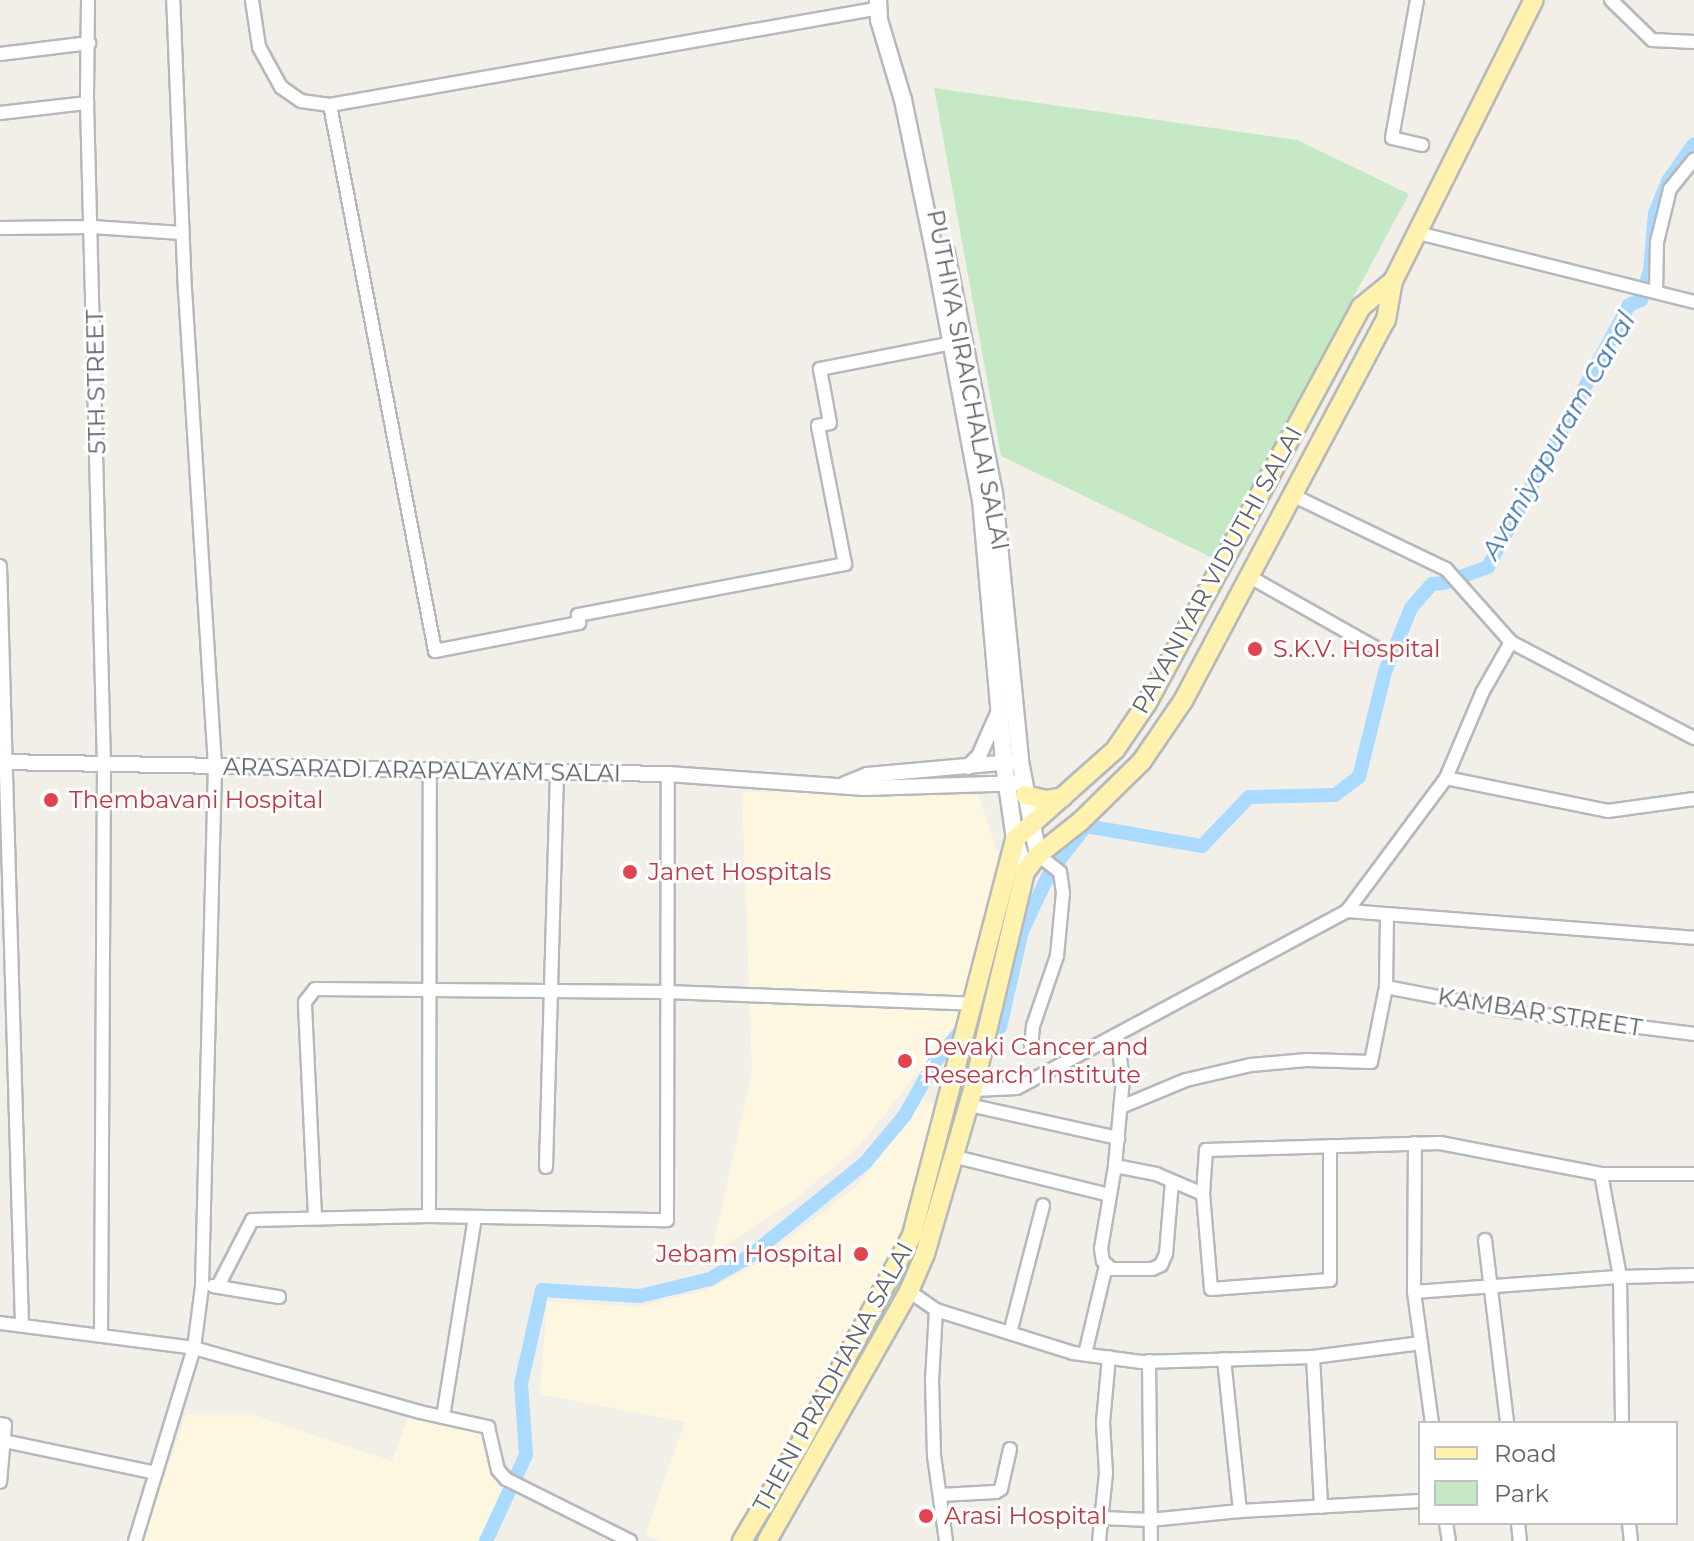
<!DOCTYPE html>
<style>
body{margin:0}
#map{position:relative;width:1694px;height:1541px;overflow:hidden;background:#f1efe8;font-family:Montserrat,sans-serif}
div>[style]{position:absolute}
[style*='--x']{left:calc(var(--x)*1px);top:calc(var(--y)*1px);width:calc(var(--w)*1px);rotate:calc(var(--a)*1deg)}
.commercial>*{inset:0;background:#fef7e0}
.green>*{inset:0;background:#c5e8c5}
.canal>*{height:14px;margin:-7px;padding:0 7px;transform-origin:7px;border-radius:7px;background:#aadaff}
.roads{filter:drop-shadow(2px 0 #b5b8bc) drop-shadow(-2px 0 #b5b8bc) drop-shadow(0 2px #b5b8bc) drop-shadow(0 -2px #b5b8bc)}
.minor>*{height:12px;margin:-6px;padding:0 6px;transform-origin:6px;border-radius:6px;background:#fff}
.tertiary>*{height:14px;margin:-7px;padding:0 7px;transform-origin:7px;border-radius:7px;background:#fff}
.secondary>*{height:16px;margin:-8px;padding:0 8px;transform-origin:8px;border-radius:8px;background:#fff}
.primary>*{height:18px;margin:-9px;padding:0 9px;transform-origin:9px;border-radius:9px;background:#fff2af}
.dots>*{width:22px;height:22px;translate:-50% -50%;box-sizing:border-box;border:4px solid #fff;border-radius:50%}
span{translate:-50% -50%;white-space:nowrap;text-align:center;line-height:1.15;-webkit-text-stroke:6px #fff;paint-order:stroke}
.street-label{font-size:24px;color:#5f6368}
.health-label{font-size:24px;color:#be3a42}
.left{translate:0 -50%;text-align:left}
.right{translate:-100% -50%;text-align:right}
.water-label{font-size:26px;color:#4174aa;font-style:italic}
.legend{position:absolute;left:1418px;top:1421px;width:260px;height:104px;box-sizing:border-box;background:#fff;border:2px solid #bfc1c3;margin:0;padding:10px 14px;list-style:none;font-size:24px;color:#5f6368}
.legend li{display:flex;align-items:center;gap:16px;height:40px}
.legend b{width:40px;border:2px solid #bfc1c3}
</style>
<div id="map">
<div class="commercial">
<i style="clip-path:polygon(742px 792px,978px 795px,1001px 863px,962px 1018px,859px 1146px,797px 1198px,711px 1255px,752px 1073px)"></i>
<i style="clip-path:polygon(921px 1101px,944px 1107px,910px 1229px,736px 1541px,660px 1541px,645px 1535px,685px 1422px,540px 1394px,547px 1301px,635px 1307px,707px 1290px,756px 1264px,858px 1185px)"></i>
<i style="clip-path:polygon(186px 1415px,255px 1415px,392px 1461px,409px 1416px,481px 1433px,492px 1472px,506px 1488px,481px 1541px,142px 1541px)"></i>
</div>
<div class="green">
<i style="clip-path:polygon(934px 88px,1297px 140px,1409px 194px,1213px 558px,1001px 456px)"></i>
</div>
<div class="canal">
<i style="--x:486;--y:1541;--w:95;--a:-65.1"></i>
<i style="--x:526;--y:1455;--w:71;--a:-94"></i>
<i style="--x:521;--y:1384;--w:96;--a:-77.4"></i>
<i style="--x:542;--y:1290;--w:98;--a:3.5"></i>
<i style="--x:640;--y:1296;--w:72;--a:-13.7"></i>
<i style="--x:710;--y:1279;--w:46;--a:-29.9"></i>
<i style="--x:750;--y:1256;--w:148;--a:-39"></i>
<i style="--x:865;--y:1163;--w:62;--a:-50.2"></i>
<i style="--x:905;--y:1115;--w:60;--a:-60.9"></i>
<i style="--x:934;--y:1063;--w:40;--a:-50"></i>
<i style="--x:960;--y:1032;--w:40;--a:-7.1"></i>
<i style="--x:1000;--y:1027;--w:98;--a:-77.1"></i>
<i style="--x:1022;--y:931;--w:65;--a:-64.6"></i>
<i style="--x:1050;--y:872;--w:58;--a:-52"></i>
<i style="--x:1086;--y:826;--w:118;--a:9.8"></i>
<i style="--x:1202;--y:846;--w:68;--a:-46.2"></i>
<i style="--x:1249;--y:797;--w:86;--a:-1.3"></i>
<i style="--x:1335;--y:795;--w:30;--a:-37"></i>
<i style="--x:1359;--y:777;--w:108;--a:-76.1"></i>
<i style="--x:1385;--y:672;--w:69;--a:-67.9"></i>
<i style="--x:1411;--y:608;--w:32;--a:-49"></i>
<i style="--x:1432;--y:584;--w:12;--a:-5"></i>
<i style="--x:1444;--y:583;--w:47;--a:-20"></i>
<i style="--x:1488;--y:567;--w:298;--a:-61.7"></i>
<i style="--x:1629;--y:305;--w:13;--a:-23"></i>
<i style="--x:1641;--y:300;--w:30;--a:-73"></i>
<i style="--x:1650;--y:271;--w:58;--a:-85.1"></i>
<i style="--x:1655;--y:213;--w:35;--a:-68"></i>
<i style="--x:1668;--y:181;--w:45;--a:-54.9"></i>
</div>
<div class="roads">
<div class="minor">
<i style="--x:88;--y:0;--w:103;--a:90.6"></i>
<i style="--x:87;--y:103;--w:661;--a:88.53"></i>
<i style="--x:104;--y:764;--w:570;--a:90.3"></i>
<i style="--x:252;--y:0;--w:48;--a:81.5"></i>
<i style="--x:259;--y:47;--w:46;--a:61.2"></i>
<i style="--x:281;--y:87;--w:24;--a:35"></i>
<i style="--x:301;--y:101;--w:29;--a:8"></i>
<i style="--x:330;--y:105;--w:558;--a:-10"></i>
<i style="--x:1417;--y:0;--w:140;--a:100.3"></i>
<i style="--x:1392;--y:138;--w:31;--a:13"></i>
<i style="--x:1611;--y:0;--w:57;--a:44.3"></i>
<i style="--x:1652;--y:40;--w:42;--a:2.7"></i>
<i style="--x:0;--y:54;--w:90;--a:-7"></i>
<i style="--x:330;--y:105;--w:556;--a:79.11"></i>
<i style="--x:435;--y:651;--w:147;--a:-11"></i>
<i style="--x:579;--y:623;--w:8;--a:-97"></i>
<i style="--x:578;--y:615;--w:272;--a:-10.8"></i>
<i style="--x:845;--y:564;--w:141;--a:-101.1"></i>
<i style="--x:818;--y:426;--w:12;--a:-14"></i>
<i style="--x:830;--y:423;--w:55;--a:-100.5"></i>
<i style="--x:820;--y:369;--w:135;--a:-11.1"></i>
<i style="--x:0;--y:113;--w:88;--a:-6.6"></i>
<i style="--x:0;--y:228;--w:92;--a:-0.6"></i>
<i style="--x:92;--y:227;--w:90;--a:3.8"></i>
<i style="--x:1418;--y:233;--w:284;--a:14"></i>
<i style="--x:1656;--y:292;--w:50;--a:-88.9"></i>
<i style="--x:1657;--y:242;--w:55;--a:-76.2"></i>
<i style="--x:1670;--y:189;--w:38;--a:-51"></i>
<i style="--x:1292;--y:495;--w:171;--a:25.7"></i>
<i style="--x:1446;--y:569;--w:98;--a:48.3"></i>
<i style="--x:1511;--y:642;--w:207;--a:27.7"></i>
<i style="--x:0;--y:566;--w:758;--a:88.34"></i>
<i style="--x:1250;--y:577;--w:147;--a:29.4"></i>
<i style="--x:1446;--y:778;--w:165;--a:11.5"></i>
<i style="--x:1608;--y:811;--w:87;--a:-7.9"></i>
<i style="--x:1347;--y:911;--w:348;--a:4.4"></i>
<i style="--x:1386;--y:987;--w:121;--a:10.9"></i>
<i style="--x:1505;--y:1010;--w:191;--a:7.2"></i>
<i style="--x:1117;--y:1037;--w:42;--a:81.9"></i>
<i style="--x:1123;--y:1079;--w:87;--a:95.3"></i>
<i style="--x:1115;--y:1166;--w:42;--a:11"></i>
<i style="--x:1156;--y:1174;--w:51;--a:23.1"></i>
<i style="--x:1031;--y:1048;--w:22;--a:-85"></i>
<i style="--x:1033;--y:1026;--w:74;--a:-71.1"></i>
<i style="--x:1057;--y:956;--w:63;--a:-84.6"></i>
<i style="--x:1063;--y:893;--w:21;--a:-98"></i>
<i style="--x:1060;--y:872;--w:28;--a:-142"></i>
<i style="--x:973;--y:1090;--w:44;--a:-2.6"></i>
<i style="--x:1017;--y:1088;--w:374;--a:-28.2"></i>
<i style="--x:1347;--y:911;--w:166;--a:-53.3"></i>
<i style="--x:1446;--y:778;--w:92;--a:-67"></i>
<i style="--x:1482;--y:693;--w:59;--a:-60.4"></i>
<i style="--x:969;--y:1105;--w:153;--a:12.5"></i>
<i style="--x:1121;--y:1107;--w:70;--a:-22.6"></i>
<i style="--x:1186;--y:1080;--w:67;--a:-13"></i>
<i style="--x:1251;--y:1065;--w:56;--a:-5.1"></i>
<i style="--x:1307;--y:1060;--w:64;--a:1.8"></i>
<i style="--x:1371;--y:1062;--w:76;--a:-78.7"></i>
<i style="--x:1386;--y:987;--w:72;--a:-89.2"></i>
<i style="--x:1415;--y:1143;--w:149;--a:90.4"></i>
<i style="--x:1414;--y:1292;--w:132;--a:82.2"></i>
<i style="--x:1330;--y:1146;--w:134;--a:90"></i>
<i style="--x:1330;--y:1280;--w:119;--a:175.7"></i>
<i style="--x:1211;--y:1289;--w:95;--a:-94.8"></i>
<i style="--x:1203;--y:1194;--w:44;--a:-86.1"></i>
<i style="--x:1206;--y:1150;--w:234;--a:-1.7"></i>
<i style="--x:1440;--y:1143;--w:164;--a:10.9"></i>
<i style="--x:1601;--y:1174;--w:93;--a:0"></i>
<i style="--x:956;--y:1157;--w:158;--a:13.9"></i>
<i style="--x:1115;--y:1166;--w:84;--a:99.6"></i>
<i style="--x:1101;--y:1249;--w:12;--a:81"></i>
<i style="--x:1103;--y:1261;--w:11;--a:45"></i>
<i style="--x:1111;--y:1269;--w:41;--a:0"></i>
<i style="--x:1152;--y:1269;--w:10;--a:-24"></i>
<i style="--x:1161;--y:1265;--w:12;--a:-66"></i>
<i style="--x:1166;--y:1254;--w:73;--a:-85.3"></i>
<i style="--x:546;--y:1167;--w:395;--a:-88.4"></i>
<i style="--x:1601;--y:1174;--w:105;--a:79.5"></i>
<i style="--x:1620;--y:1277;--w:146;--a:89.2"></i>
<i style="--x:429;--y:1216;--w:446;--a:-89.9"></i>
<i style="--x:315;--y:1217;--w:215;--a:-92.7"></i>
<i style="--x:305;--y:1002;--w:16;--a:-52"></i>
<i style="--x:315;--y:989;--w:352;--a:0.5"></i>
<i style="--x:667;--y:992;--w:306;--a:2.2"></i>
<i style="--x:1485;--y:1240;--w:184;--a:83.1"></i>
<i style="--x:213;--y:1286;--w:67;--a:9.5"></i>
<i style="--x:218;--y:1286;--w:74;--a:-62.7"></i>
<i style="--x:252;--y:1220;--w:177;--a:-1.3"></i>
<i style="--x:429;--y:1216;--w:238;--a:1"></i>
<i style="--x:667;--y:1220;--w:446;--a:-89.9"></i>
<i style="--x:909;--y:1291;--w:33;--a:35"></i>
<i style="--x:1414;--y:1292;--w:207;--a:-4.2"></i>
<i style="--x:1620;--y:1277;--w:74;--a:-1.5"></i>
<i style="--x:0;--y:1323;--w:196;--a:7.3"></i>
<i style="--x:194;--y:1348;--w:235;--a:15.8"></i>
<i style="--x:420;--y:1412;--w:70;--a:12.4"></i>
<i style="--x:488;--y:1427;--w:44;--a:76.9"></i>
<i style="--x:498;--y:1470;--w:12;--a:48"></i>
<i style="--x:506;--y:1479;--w:139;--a:26.6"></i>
<i style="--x:1010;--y:1333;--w:132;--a:-75.5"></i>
<i style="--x:1085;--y:1354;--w:90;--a:-76.6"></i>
<i style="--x:1313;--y:1357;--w:109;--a:-7.4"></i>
<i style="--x:1224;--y:1359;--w:153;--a:84"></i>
<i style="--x:1149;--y:1361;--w:180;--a:89.4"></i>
<i style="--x:443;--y:1417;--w:202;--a:-80.9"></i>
<i style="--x:0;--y:1424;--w:5;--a:11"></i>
<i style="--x:5;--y:1425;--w:57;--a:95"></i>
<i style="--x:4;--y:1441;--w:155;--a:11.9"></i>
<i style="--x:940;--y:1495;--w:56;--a:-3.1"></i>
<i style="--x:996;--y:1492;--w:6;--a:-31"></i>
<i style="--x:1001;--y:1489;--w:41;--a:-77.3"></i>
<i style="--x:1101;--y:1518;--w:49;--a:2.3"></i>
<i style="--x:1150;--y:1520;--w:90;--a:-5.7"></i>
<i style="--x:1240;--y:1511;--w:180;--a:-3.2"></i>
<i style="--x:1446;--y:1523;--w:18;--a:81"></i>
<i style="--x:1518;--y:1523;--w:18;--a:84"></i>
<i style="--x:1629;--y:1523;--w:18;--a:84"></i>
<i style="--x:135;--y:1541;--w:202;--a:-73"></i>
<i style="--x:194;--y:1348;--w:63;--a:-82.6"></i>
<i style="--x:202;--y:1286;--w:520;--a:-88.57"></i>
<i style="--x:215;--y:766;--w:474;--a:-93.6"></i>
<i style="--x:185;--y:293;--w:293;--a:-92.3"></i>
<i style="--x:946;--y:1541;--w:86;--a:-98"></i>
<i style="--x:934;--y:1456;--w:75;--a:-91.5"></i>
<i style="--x:932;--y:1381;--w:71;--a:-86.8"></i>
<i style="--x:936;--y:1310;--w:144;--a:17.4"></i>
<i style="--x:1073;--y:1353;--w:69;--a:7.5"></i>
<i style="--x:1141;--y:1362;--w:172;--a:-1.7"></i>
<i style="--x:1313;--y:1357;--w:150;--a:86.9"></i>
<i style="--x:1099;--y:1541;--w:68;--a:-84.1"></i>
<i style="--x:1106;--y:1473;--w:51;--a:-93.4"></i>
<i style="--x:1103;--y:1422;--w:65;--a:-84.7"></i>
</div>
<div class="tertiary">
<i style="--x:0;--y:762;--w:668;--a:1.03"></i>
<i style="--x:668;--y:774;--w:197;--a:4.1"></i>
<i style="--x:865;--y:788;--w:159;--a:-1.8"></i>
<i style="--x:968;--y:767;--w:16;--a:-45"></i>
<i style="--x:979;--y:756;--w:47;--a:-66.2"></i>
<i style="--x:845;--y:784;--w:24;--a:-22"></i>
<i style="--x:867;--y:775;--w:148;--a:-5.1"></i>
</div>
<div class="secondary">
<i style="--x:878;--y:0;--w:20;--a:87"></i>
<i style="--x:879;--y:20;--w:84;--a:73.3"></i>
<i style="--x:903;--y:100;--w:158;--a:78.3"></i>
<i style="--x:935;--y:255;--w:249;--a:79.4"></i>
<i style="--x:981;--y:500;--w:265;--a:85"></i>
<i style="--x:1004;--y:764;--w:76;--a:81.7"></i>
<i style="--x:1015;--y:839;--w:34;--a:73"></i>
<i style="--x:946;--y:253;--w:246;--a:78.7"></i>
<i style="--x:994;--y:494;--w:268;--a:84.4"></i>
<i style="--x:1020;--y:761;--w:96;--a:79.2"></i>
</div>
<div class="primary">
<i style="--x:1025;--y:795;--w:22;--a:13"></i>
<i style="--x:1046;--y:800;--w:17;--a:-10"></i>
<i style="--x:742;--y:1541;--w:113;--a:-59.1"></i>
<i style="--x:800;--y:1444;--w:237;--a:-61.8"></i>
<i style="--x:912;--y:1235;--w:409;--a:-75.4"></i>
<i style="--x:1015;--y:839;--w:134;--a:-41.7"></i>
<i style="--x:1115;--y:750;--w:57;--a:-55.8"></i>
<i style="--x:1147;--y:703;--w:450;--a:-61.6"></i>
<i style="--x:1361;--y:307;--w:41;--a:-39.1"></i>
<i style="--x:767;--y:1541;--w:288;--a:-60.4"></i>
<i style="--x:909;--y:1291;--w:40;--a:-66.6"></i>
<i style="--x:925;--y:1254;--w:171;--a:-73.7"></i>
<i style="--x:973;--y:1090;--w:224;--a:-76.6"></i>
<i style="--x:1025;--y:872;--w:21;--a:-53"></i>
<i style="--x:1038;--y:855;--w:55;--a:-38.3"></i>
<i style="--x:1081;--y:821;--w:86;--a:-44.5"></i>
<i style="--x:1142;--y:761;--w:73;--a:-55.7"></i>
<i style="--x:1183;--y:701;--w:432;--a:-62"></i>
<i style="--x:1386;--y:320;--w:40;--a:-80"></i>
<i style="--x:1393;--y:281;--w:314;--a:-63.4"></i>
</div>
</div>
<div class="dots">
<i style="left:1255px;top:649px;background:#e0444e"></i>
<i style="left:51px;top:800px;background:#e0444e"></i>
<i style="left:630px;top:872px;background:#e0444e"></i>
<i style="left:905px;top:1061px;background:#e0444e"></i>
<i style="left:861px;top:1254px;background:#e0444e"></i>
<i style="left:926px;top:1516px;background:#e0444e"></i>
</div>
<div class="street-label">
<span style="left:968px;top:380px;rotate:79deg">PUTHIYA SIRAICHALAI SALAI</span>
<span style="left:96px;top:382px;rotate:-91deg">5TH STREET</span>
<span style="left:1217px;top:570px;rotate:-61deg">PAYANIYAR VIDUTHI SALAI</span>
<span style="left:422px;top:770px;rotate:1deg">ARASARADI ARAPALAYAM SALAI</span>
<span style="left:1540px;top:1012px;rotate:9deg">KAMBAR STREET</span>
<span style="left:833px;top:1377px;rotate:-61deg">THENI PRADHANA SALAI</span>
</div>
<div class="health-label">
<span class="left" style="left:1273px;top:649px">S.K.V. Hospital</span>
<span class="left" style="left:69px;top:800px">Thembavani Hospital</span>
<span class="left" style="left:648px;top:872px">Janet Hospitals</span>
<span class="left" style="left:923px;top:1061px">Devaki Cancer and<br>Research Institute</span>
<span class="right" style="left:843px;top:1254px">Jebam Hospital</span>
<span class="left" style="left:944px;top:1516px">Arasi Hospital</span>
</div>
<div class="water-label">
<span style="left:1559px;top:436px;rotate:-60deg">Avaniyapuram Canal</span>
</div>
<ul class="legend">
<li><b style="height:10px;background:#fff2af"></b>Road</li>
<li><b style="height:22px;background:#c5e8c5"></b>Park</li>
</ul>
</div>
